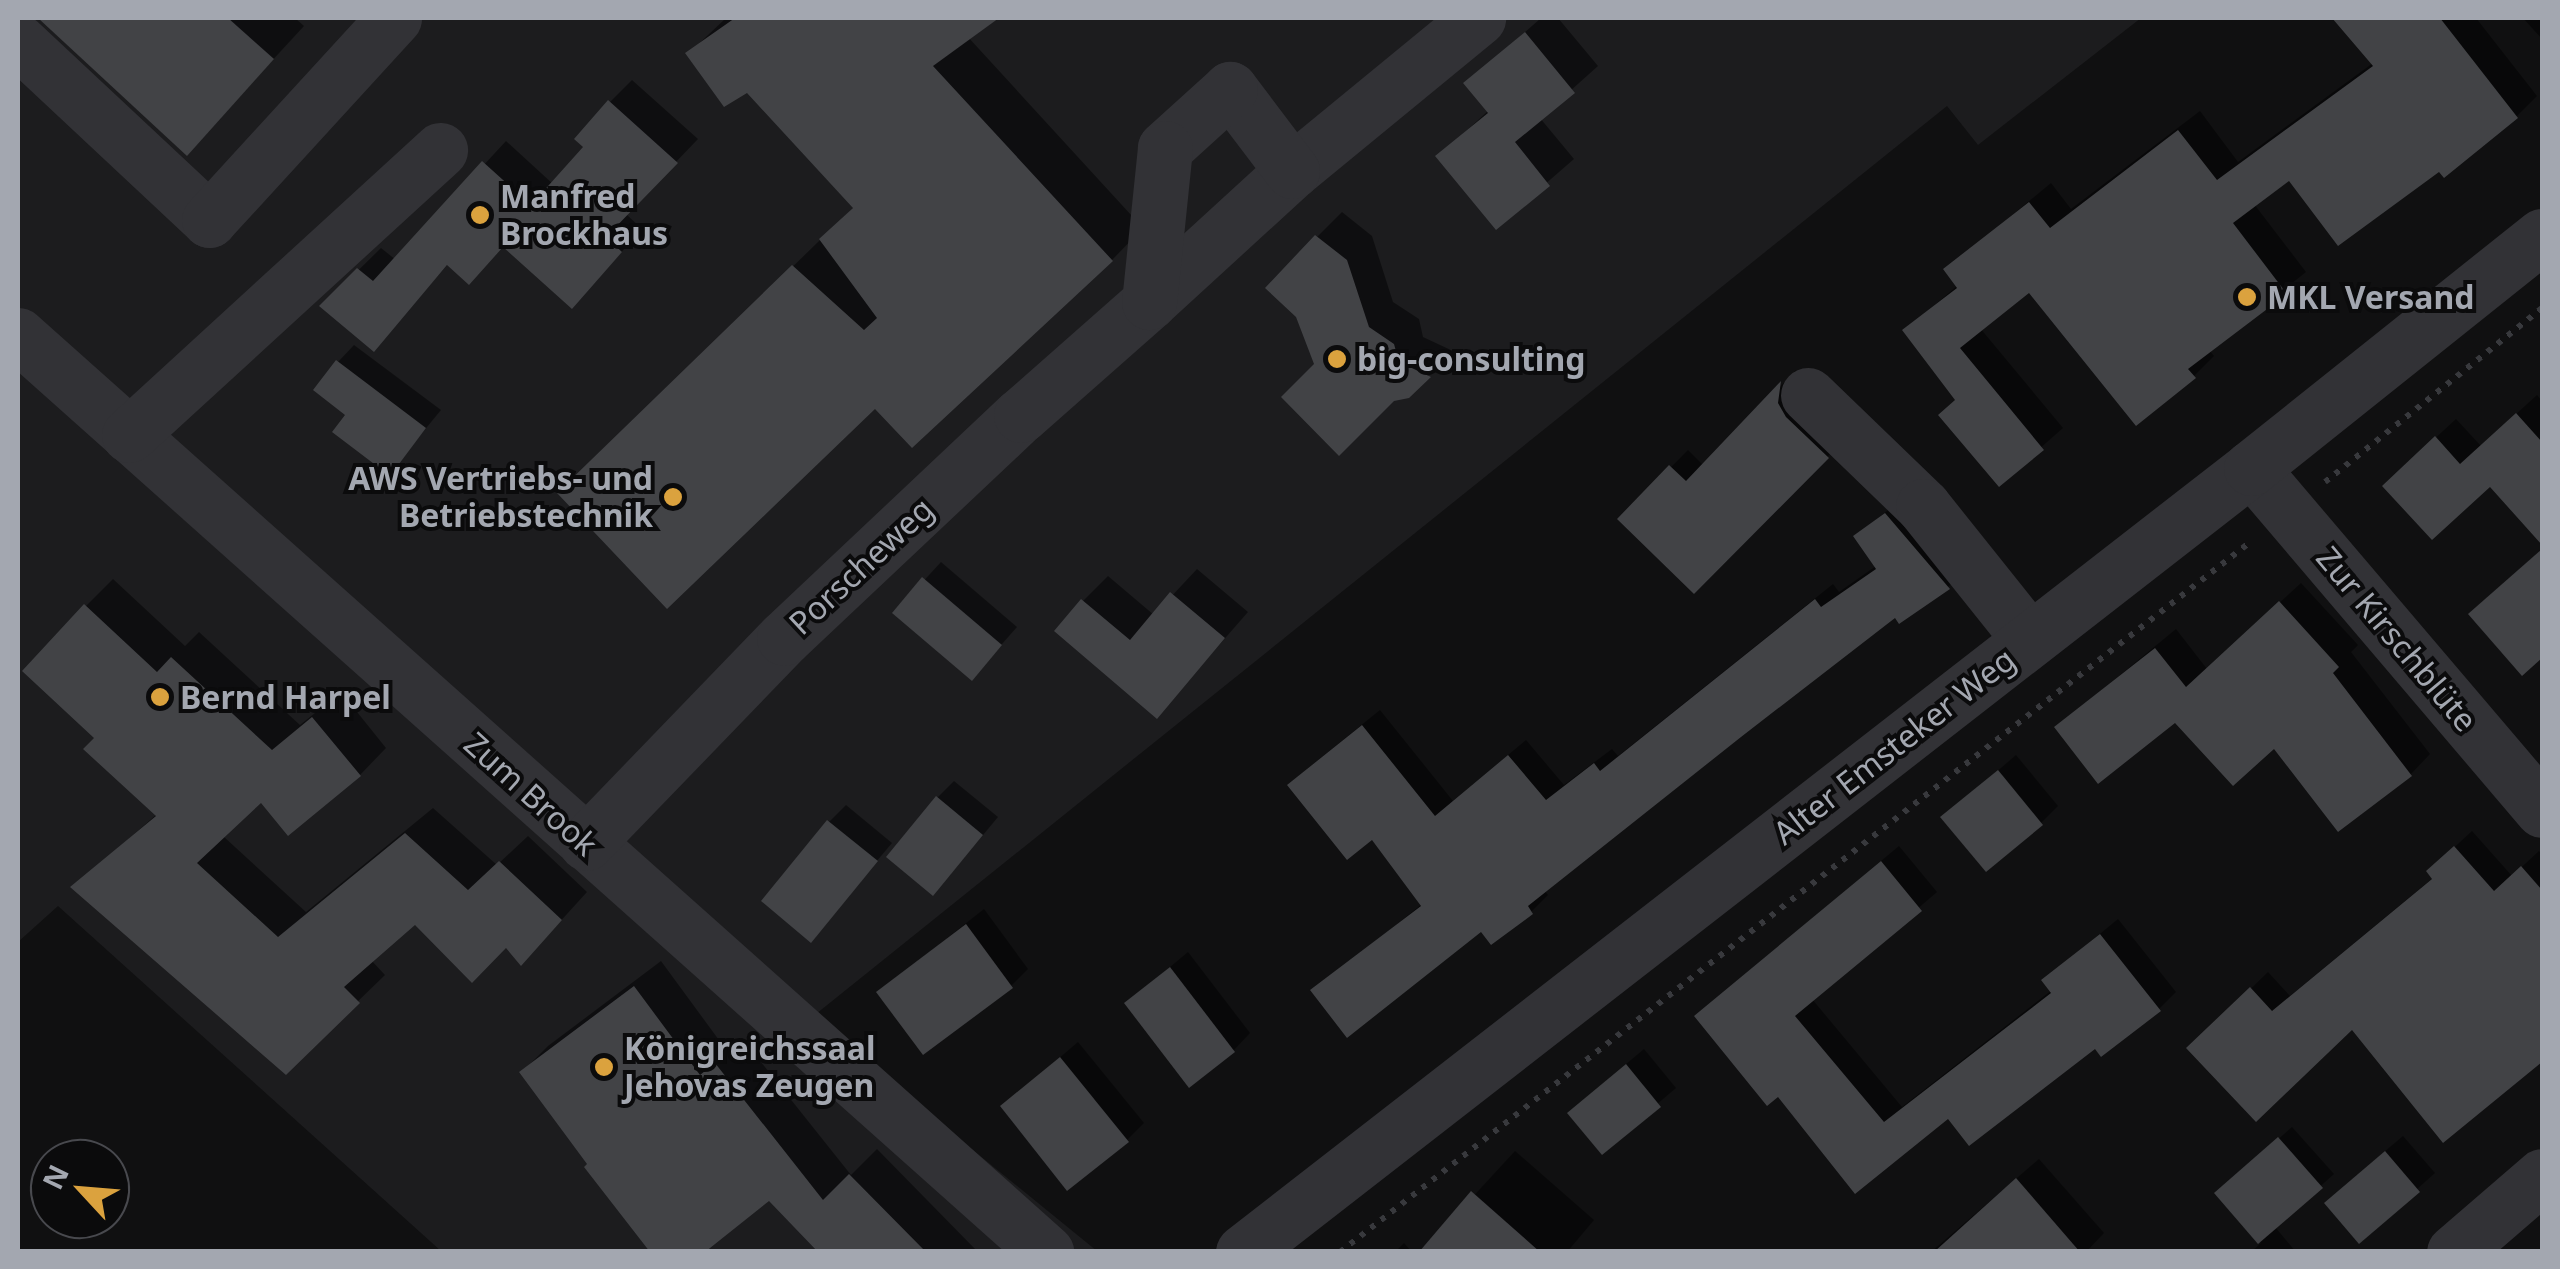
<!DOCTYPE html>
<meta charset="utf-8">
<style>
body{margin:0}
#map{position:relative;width:2560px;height:1269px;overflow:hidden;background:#101011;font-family:"Noto Sans",sans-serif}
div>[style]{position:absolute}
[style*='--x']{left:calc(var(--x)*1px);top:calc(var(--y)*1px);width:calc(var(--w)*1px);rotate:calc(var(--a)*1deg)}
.built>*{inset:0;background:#1c1c1e}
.shadow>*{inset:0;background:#0007}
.building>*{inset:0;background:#424346}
.path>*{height:6px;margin-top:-3px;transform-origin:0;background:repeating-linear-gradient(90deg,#38393d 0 5px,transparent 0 13px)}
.minor>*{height:55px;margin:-27.5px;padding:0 27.5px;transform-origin:27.5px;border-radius:27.5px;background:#323236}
.dots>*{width:28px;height:28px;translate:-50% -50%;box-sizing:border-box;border:5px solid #0b0b0c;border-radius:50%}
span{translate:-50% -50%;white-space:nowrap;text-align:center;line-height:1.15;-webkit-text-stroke:8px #0b0b0c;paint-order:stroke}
.poi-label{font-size:32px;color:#a3a7b0;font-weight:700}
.left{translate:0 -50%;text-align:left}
.right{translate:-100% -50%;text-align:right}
.street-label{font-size:32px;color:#a3a7b0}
.frame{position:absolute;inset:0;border:20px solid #a3a7b0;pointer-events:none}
.north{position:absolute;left:30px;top:1139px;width:100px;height:100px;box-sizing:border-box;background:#0b0b0c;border:2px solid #48494e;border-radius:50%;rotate:296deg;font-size:28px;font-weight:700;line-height:40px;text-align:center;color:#a3a7b0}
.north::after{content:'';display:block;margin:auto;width:35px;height:45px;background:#dba23e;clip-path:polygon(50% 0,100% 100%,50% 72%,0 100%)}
</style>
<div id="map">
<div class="built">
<i style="clip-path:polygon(18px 18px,2141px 18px,1978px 145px,1947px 106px,811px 1018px,1097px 1251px,441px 1251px,58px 906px,18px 942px)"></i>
</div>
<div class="shadow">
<i style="clip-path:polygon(295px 18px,304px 26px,187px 153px,44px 19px)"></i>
<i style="clip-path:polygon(726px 18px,995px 18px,968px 37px,1143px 228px,1112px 260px,875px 406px,592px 462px,855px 206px,747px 89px,689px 53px)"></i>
<i style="clip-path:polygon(1541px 18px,1558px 18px,1598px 66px,1540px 118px,1574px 159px,1496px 227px,1439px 156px,1489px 110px,1467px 83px)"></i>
<i style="clip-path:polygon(2335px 18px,2476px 18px,2537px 96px,2516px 117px,2440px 169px,2290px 177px,2254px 204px,2306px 272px,2209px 350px,2214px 356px,2194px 376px,2029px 289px,1980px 328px,2063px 428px,1999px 484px,1957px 399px,1906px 330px,1958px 285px,1946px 270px,2051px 183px,2071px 209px,2200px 111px,2238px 162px,2373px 63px)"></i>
<i style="clip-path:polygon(2523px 18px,2542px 18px,2542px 39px)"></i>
<i style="clip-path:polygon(632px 80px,698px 139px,626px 214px,642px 229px,594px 283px,504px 245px,449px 263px,374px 348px,322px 306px,381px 248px,396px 260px,506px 141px,553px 184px,586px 147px,610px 102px)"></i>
<i style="clip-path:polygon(1342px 212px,1372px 236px,1393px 302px,1419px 319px,1423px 337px,1453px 351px,1408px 395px,1317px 365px,1317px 237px)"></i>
<i style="clip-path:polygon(354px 345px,441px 410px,390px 472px,349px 414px,338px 362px)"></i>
<i style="clip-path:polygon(1796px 370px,1794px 385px,1844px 440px,1694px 590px,1620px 519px,1688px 450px,1704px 466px)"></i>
<i style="clip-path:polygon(2537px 395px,2542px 401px,2542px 541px,2490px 484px,2405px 466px,2456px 419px,2481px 446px)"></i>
<i style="clip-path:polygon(1903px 498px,1965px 571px,1948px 587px,1895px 614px,1544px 890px,1548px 895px,1531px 912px,1314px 991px,1422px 904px,1372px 836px,1307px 769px,1380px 710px,1453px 801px,1526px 740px,1564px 785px,1612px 749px,1618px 756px,1833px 584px,1839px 592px,1876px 566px,1856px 536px)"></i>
<i style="clip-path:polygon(2542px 550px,2542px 655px,2522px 673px,2471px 614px)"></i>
<i style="clip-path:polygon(941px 562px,1017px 627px,972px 678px,895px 612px)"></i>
<i style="clip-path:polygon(1197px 569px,1248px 612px,1157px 716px,1083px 601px,1108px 576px,1154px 615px)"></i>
<i style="clip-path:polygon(113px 579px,185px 646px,199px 632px,300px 725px,341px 692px,386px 748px,360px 775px,261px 799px,223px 836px,306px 912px,433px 808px,497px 865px,528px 836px,587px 892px,547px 936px,506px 944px,415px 921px,371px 960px,385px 975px,286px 1071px,74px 887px,157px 814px,97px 738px,86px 606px)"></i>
<i style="clip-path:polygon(2301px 583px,2358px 645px,2351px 652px,2430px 754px,2410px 775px,2175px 720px,2057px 727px,2176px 629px,2207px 669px)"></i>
<i style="clip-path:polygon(2016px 755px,2058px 806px,2041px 823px,1944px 817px)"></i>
<i style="clip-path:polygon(954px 781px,998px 817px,949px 876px,937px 798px)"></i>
<i style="clip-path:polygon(846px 805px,892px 843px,811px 939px,829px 822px)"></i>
<i style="clip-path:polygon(2472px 831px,2512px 876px,2539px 851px,2542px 855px,2542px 1053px,2443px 1139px,2352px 1026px,2190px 1048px,2268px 972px,2290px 996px,2434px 877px,2446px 855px)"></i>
<i style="clip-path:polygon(1899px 846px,1937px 892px,1812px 999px,1902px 1107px,2052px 990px,2044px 980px,2118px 919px,2176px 992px,2159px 1009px,2095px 1045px,1948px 1116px,1856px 1190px,1714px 1000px)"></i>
<i style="clip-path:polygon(984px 909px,1028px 969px,1011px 986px,879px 992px)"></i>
<i style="clip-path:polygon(1188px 952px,1250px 1033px,1234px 1050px,1127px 1003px)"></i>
<i style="clip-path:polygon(661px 961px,727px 1051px,742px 1038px,851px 1175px,877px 1149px,978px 1252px,821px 1252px,769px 1198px,590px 1164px,522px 1072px,548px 1046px)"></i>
<i style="clip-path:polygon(1078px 1042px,1144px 1123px,1127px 1140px,1003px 1106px)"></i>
<i style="clip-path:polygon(1644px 1049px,1676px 1088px,1602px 1151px,1588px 1096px)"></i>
<i style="clip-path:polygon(2292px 1127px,2334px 1174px,2275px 1227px,2296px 1252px,2251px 1252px,2261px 1243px,2218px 1193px)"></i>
<i style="clip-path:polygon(2403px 1136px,2435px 1173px,2360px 1240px,2344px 1186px)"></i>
<i style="clip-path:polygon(1515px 1151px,1594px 1220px,1567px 1252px,1422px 1252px)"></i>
<i style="clip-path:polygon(2039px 1159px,2104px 1233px,2086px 1252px,1931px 1252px)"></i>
<i style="clip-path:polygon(1404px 1243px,1412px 1252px,1395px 1252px)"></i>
</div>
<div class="building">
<i style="clip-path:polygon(38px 18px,228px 18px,274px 59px,187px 156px)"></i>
<i style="clip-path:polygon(735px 18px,999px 18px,933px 66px,1113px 261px,912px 448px,875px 409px,667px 609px,557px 493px,792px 265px,864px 330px,877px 318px,819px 239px,853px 208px,747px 93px,724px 107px,685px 53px)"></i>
<i style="clip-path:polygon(2332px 18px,2440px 18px,2518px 118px,2444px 178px,2439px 172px,2338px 246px,2289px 181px,2233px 223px,2287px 294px,2188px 369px,2196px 378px,2136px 426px,2029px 293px,1960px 348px,2044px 450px,1999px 487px,1938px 415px,1955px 400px,1902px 330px,1957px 288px,1943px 269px,2029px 202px,2050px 228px,2178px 130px,2217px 180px,2373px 66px)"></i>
<i style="clip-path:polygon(1525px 32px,1575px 93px,1515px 142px,1550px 186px,1496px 230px,1435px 156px,1488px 113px,1463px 83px)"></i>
<i style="clip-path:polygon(608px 100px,678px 163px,606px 237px,622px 252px,572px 309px,503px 247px,469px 285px,447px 265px,374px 352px,319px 306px,357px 268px,373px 281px,482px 161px,531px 205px,583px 147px,574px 139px)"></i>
<i style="clip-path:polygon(1315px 235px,1347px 260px,1369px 327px,1394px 344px,1399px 362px,1431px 377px,1409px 398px,1394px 401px,1339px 456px,1281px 397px,1314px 364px,1296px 317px,1265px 288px)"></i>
<i style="clip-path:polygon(336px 360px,426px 428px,390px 476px,332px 432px,345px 415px,313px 390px)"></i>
<i style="clip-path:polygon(1781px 381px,1778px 403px,1786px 417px,1829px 458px,1694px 594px,1617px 519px,1669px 465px,1686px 481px)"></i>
<i style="clip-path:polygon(2516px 413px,2542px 442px,2542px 545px,2490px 487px,2432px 540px,2382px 486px,2435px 436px,2460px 464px)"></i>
<i style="clip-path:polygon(1885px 513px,1950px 589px,1899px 624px,1895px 618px,1741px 737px,1528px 906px,1533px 914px,1491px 945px,1481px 932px,1347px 1038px,1310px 990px,1421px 906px,1372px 840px,1347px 860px,1287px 785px,1362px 725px,1435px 816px,1508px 755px,1546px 800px,1594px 763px,1600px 771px,1815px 599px,1821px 607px,1876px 569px,1853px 536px)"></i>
<i style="clip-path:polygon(2542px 549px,2542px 658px,2522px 676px,2468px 614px)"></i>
<i style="clip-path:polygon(922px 577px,1002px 645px,972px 681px,892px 613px)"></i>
<i style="clip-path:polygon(1170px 592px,1225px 638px,1157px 719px,1054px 631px,1081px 599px,1130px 640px)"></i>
<i style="clip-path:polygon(2279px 601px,2339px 667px,2333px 673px,2412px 776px,2338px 832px,2274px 749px,2233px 786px,2175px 723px,2098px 784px,2054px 727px,2155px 648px,2186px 687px)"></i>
<i style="clip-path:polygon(84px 604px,157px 672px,171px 657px,272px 750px,312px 717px,361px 776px,288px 836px,261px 803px,197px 863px,278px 937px,405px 833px,468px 890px,499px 861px,562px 920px,521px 966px,506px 948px,472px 983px,415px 925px,344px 987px,360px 1003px,286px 1075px,70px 887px,156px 816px,83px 749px,94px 738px,22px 671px)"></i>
<i style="clip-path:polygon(1998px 770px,2043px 825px,1986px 872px,1940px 817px)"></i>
<i style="clip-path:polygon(936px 796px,983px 835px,933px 896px,886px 857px)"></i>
<i style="clip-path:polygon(827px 820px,878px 861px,811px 943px,761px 901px)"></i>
<i style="clip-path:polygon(2454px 846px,2494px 891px,2521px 866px,2542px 890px,2542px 1062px,2443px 1143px,2352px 1030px,2256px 1122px,2186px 1048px,2250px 987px,2272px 1011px,2432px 879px,2426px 871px)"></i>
<i style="clip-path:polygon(1881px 861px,1922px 911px,1795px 1016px,1884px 1122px,2051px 993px,2041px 980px,2100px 934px,2161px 1011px,2101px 1057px,2095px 1049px,1969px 1146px,1948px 1119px,1855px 1194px,1778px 1097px,1767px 1106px,1694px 1016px)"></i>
<i style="clip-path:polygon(966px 924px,1013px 988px,923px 1055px,876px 992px)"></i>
<i style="clip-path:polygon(1170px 967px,1235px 1052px,1189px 1088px,1124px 1003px)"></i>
<i style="clip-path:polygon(634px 986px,700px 1075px,715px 1063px,823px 1200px,849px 1174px,926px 1252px,818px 1252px,769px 1201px,705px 1252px,650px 1252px,584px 1167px,587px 1164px,519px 1072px)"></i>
<i style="clip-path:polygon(1060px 1057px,1129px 1142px,1067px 1191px,1000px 1106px)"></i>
<i style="clip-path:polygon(1626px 1064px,1661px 1107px,1602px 1155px,1567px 1113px)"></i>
<i style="clip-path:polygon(2278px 1137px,2323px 1188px,2258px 1244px,2214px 1193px)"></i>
<i style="clip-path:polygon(2385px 1151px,2420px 1192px,2359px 1244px,2324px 1203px)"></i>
<i style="clip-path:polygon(2016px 1178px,2080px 1252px,1934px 1252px)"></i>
<i style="clip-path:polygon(1471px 1191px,1540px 1252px,1419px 1252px)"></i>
</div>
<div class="path">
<i style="--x:2325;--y:482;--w:278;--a:-38.7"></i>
<i style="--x:1340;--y:1252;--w:1153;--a:-37.95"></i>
</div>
<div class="minor">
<i style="--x:18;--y:41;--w:262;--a:43.1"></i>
<i style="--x:209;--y:220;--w:274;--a:-47.5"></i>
<i style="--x:1292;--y:171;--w:241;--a:-39.4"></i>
<i style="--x:18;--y:335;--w:1378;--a:41.73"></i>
<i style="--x:1808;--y:395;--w:160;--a:44"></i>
<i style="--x:1923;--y:506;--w:171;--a:51.4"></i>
<i style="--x:129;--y:435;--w:422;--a:-42.5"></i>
<i style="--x:2251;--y:468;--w:449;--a:49.6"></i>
<i style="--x:586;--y:843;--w:285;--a:-46"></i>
<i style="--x:784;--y:638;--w:325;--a:-43.3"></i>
<i style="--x:1021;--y:415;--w:171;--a:-41.4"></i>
<i style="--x:1149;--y:302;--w:194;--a:-42.5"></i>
<i style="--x:1292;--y:171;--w:103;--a:-127.1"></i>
<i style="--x:1230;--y:89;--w:88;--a:137.8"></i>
<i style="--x:1165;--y:148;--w:155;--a:95.9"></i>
<i style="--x:1243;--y:1252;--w:1277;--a:-37.87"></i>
<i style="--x:2251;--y:468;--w:372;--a:-38.6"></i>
<i style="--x:2454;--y:1252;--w:116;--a:-40.8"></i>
</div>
<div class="dots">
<i style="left:480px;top:215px;background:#dba23e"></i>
<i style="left:2247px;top:297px;background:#dba23e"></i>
<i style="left:1337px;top:359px;background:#dba23e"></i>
<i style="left:673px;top:497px;background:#dba23e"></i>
<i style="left:160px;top:697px;background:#dba23e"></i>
<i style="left:604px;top:1067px;background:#dba23e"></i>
</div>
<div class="poi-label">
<span class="left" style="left:500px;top:215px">Manfred<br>Brockhaus</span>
<span class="left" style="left:2267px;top:297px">MKL Versand</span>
<span class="left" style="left:1357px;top:359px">big-consulting</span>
<span class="right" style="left:653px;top:497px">AWS Vertriebs- und<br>Betriebstechnik</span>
<span class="left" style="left:180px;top:697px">Bernd Harpel</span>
<span class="left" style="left:624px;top:1067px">Königreichssaal<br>Jehovas Zeugen</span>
</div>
<div class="street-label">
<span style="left:861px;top:566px;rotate:-43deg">Porscheweg</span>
<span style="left:2397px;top:639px;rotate:50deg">Zur Kirschblüte</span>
<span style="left:1894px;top:746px;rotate:-38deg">Alter Emsteker Weg</span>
<span style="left:531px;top:794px;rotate:42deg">Zum Brook</span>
</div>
<div class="frame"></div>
<div class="north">N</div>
</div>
